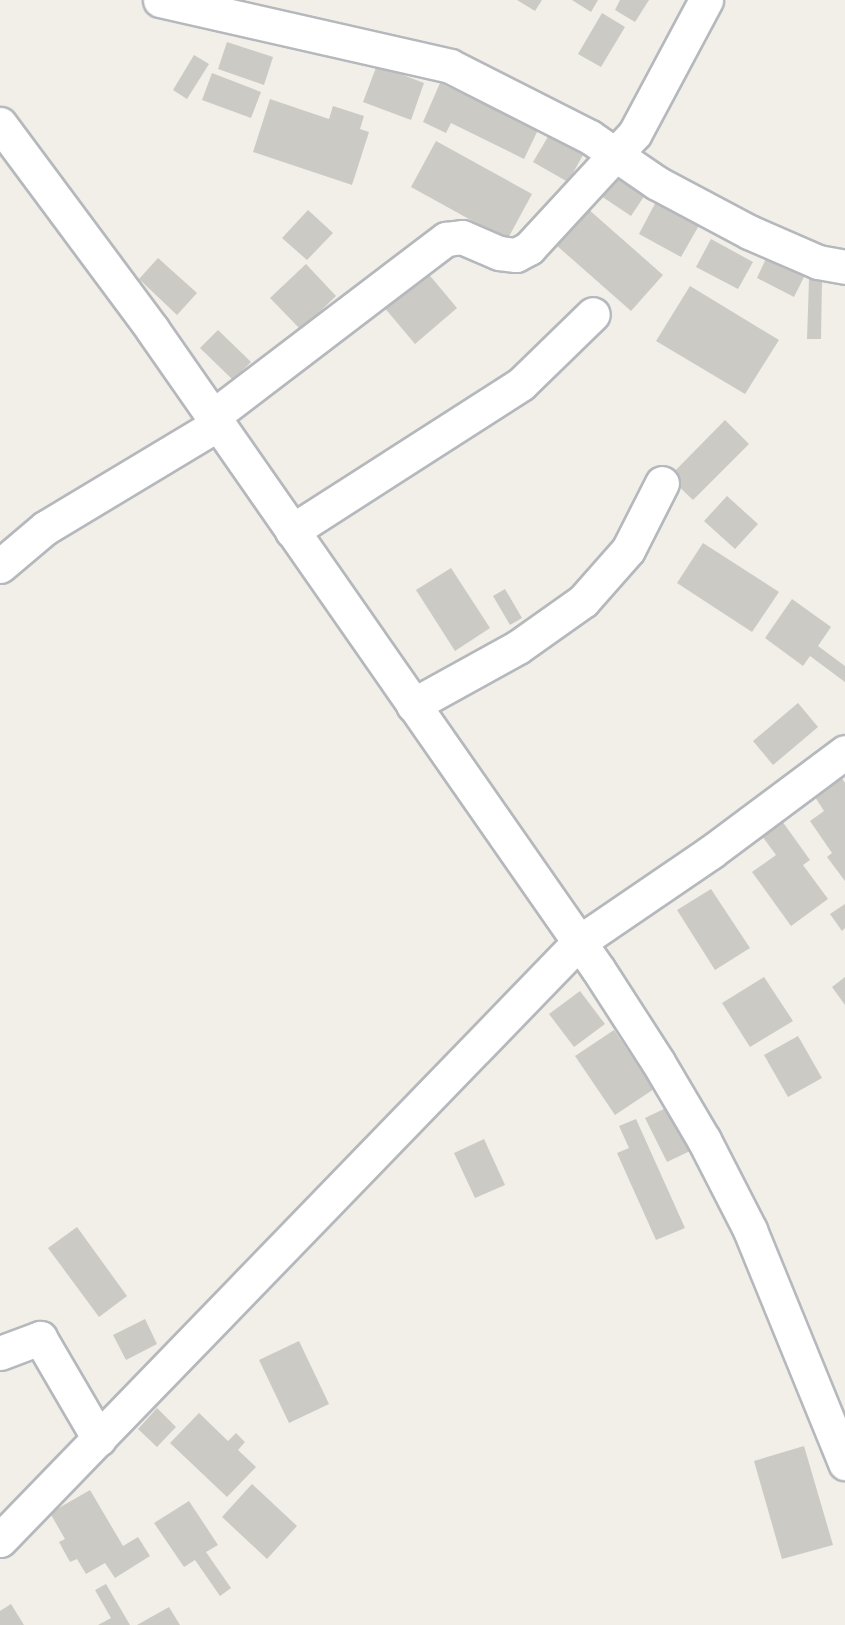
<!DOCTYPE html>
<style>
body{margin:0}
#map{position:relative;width:845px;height:1625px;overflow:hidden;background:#f1efe8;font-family:Figtree,sans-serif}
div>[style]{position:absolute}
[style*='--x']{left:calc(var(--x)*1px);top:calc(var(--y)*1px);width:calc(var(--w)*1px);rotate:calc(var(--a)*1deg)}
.building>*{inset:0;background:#cccac5}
.roads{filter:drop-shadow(2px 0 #b5b8bc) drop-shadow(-2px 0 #b5b8bc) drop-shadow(0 2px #b5b8bc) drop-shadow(0 -2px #b5b8bc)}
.minor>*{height:33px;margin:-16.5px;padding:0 16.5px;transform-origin:16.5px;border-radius:16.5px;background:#fff}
span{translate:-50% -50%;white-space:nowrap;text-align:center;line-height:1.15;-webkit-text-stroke:4.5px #fff;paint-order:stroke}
</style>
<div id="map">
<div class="building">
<i style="clip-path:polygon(517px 0,542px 0,535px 11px)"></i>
<i style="clip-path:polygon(572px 0,598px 0,591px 12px)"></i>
<i style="clip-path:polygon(620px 0,649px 0,635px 22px,615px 10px)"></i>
<i style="clip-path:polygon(602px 13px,625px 27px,601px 67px,578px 54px)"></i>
<i style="clip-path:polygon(227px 42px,273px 57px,264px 85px,218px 69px)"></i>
<i style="clip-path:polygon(194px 55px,209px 64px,187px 99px,173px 90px)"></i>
<i style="clip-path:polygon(377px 65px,424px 83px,411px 120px,363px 102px)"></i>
<i style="clip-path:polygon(212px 73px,261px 92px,251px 118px,202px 100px)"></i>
<i style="clip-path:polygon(440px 83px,538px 130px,524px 159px,451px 123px,446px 133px,423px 122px)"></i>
<i style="clip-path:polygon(270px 99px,329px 119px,333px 106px,364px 116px,360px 129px,369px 132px,352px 185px,253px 152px)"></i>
<i style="clip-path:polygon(549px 135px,583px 155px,568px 182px,533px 162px)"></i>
<i style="clip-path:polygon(436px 141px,532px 194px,507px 240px,411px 187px)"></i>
<i style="clip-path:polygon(614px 170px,647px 192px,631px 216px,598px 194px)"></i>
<i style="clip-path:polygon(659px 196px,702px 220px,681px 257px,639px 234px)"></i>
<i style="clip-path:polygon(587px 208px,663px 275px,631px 311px,555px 244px)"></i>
<i style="clip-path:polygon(308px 210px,333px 233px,307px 260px,282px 238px)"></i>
<i style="clip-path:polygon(711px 239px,753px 262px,738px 289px,696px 267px)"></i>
<i style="clip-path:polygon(769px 252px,807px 271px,794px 297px,757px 278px)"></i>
<i style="clip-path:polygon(158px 258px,197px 293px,177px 315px,139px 279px)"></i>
<i style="clip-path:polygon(306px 264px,336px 296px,301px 330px,270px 298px)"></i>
<i style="clip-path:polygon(426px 271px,457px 308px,415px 344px,383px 306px)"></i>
<i style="clip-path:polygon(809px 279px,822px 279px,821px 339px,807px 339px)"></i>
<i style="clip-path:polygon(690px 286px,779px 340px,745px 394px,656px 341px)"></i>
<i style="clip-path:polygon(218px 330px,251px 362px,233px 380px,200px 348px)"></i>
<i style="clip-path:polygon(725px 420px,749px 444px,693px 500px,669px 477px)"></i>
<i style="clip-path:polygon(727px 496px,758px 524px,735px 549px,704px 521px)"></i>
<i style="clip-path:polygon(703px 543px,779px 592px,752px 632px,677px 583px)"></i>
<i style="clip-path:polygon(451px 568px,490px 628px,455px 651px,416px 590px)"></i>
<i style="clip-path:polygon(505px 589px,522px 618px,510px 625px,493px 596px)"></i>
<i style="clip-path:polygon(792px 599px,831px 627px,818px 646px,845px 666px,845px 682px,810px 656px,803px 666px,765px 638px)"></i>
<i style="clip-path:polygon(798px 703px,818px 727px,773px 765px,753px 741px)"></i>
<i style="clip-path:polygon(842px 778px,845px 783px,845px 881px,827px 857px,832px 853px,810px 821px,824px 811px,815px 797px)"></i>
<i style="clip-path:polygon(782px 821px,810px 860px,803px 865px,828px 899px,791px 926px,752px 872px,776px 855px,762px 836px)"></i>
<i style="clip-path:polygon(711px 889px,750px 948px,715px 970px,677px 910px)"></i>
<i style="clip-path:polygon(845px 904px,845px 928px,842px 931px,830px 914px)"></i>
<i style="clip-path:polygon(764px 977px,793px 1021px,750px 1047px,722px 1003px)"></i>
<i style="clip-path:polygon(845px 977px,845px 1005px,832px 987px)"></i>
<i style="clip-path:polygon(580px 991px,605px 1024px,574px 1047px,549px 1014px)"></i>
<i style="clip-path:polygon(614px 1030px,654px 1089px,615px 1115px,575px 1056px)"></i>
<i style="clip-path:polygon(798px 1036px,822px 1078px,788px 1097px,764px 1055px)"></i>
<i style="clip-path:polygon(668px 1107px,690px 1151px,667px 1162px,645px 1118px)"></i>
<i style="clip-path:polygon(636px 1119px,685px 1228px,656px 1240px,617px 1153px,629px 1148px,619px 1126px)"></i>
<i style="clip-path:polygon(484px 1139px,505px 1185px,475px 1198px,454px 1153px)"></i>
<i style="clip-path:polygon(77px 1227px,127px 1296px,99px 1317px,48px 1248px)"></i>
<i style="clip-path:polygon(145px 1319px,157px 1344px,126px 1360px,113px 1335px)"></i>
<i style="clip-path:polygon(299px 1341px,329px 1404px,289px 1423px,259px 1360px)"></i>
<i style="clip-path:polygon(157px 1408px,176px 1427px,157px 1447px,138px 1429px)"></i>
<i style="clip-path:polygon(199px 1413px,228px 1441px,236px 1433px,245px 1442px,238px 1450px,256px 1467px,227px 1497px,170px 1443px)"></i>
<i style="clip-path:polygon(804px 1446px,833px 1545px,782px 1559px,754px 1461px)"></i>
<i style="clip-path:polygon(252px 1484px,297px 1526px,267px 1559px,222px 1517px)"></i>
<i style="clip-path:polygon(90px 1490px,123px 1546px,138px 1537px,150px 1556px,115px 1578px,105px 1563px,86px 1574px,77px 1559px,70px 1562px,59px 1542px,65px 1539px,50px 1513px)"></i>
<i style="clip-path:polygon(189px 1501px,218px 1545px,206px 1552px,231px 1588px,220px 1596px,195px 1560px,184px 1567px,154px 1523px)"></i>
<i style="clip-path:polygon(106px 1584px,130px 1625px,98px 1625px,111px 1618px,95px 1590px)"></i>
<i style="clip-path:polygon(11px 1604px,24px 1625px,0 1625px,0 1611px)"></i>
<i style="clip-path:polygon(169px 1607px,180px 1625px,137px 1625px)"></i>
</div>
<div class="roads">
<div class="minor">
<i style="--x:160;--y:0;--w:297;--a:12.8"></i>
<i style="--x:450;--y:66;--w:157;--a:26.9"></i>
<i style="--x:590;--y:137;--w:81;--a:34.5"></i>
<i style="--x:657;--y:183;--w:104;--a:28"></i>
<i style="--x:749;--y:232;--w:75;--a:23.5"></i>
<i style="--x:818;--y:262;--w:27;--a:10"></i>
<i style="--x:0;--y:124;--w:255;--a:53.4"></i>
<i style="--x:152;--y:329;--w:780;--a:55.13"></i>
<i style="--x:598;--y:969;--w:111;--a:57.2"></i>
<i style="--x:658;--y:1062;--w:91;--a:59.5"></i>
<i style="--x:704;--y:1140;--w:101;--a:62.9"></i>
<i style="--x:750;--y:1230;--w:252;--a:67.8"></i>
<i style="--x:212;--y:417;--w:294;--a:-37.3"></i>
<i style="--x:446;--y:239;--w:16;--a:-7"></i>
<i style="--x:462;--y:237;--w:40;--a:23.4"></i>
<i style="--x:499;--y:253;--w:17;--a:7"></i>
<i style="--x:516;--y:255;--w:15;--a:-28"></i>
<i style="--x:529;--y:248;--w:156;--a:-47.3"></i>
<i style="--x:635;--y:133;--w:151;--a:-61.9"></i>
<i style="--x:292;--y:531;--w:272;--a:-32.7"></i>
<i style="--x:521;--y:384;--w:100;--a:-44.2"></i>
<i style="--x:0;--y:566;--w:59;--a:-40.2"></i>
<i style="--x:45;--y:528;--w:202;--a:-31"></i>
<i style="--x:413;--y:705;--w:120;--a:-28.9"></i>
<i style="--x:518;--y:647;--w:80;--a:-35.3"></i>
<i style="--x:583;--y:601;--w:68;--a:-48.6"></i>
<i style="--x:628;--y:550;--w:75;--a:-63.1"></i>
<i style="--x:0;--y:1353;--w:43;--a:-20.6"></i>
<i style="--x:40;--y:1338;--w:117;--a:59.7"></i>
<i style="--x:0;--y:1540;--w:832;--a:-45.92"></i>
<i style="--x:579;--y:942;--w:160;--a:-34.3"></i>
<i style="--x:711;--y:852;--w:167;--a:-36.7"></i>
</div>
</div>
</div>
